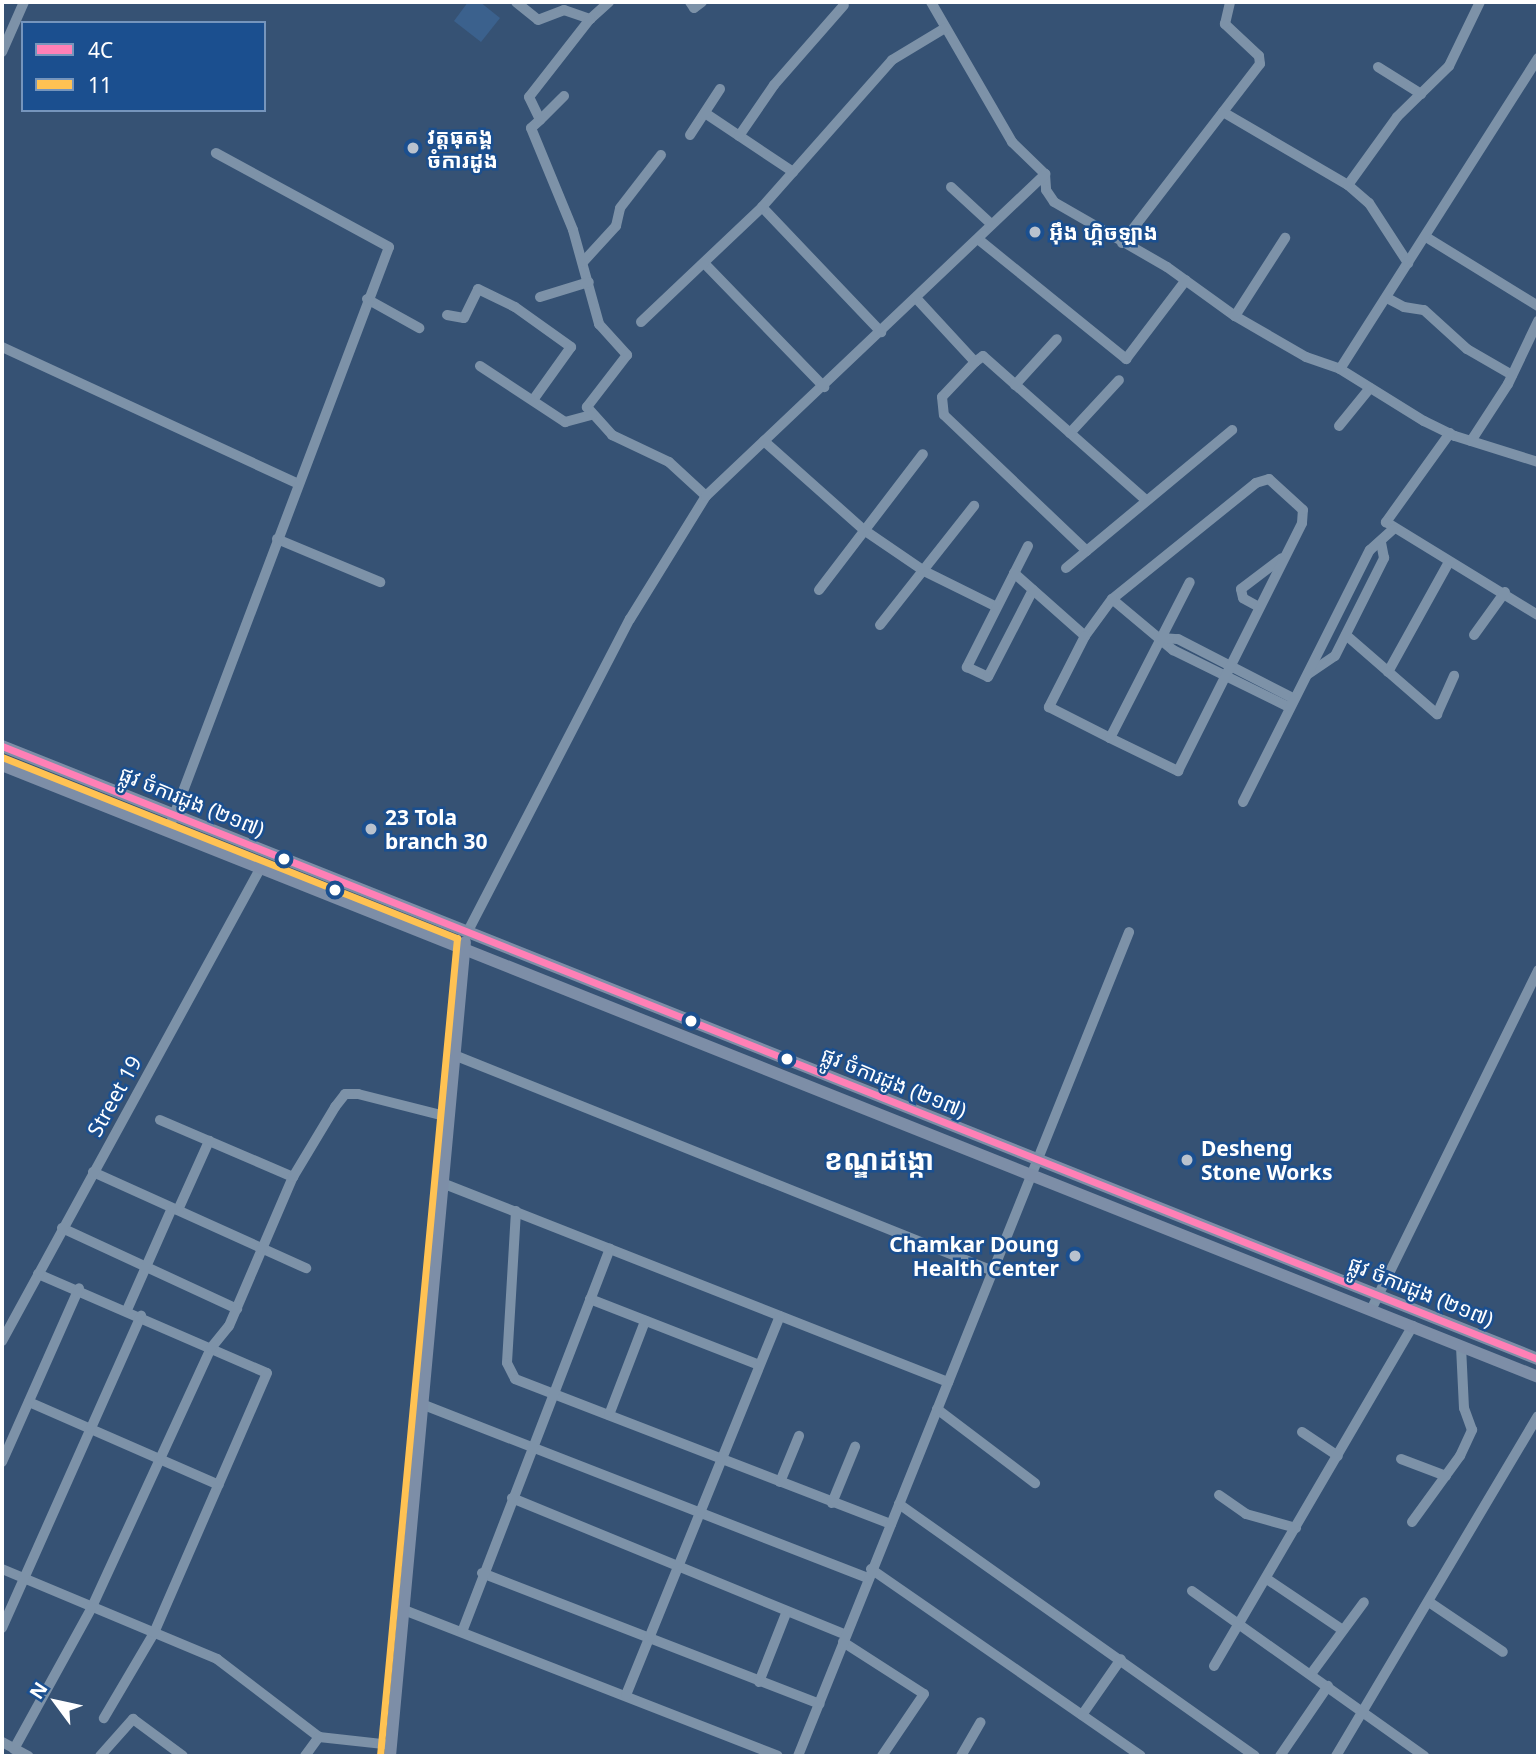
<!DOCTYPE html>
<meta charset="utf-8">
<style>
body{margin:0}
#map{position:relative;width:1540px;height:1758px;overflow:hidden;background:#365274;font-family:"Noto Sans","Noto Sans Khmer",sans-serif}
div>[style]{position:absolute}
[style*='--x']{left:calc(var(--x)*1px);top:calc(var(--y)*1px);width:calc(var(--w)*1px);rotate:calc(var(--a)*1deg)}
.water>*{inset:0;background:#3b618d}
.minor>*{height:10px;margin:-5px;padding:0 5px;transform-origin:5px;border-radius:5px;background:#7d92a8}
.major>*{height:12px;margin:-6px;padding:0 6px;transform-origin:6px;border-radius:6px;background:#7d8ea7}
.bus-1>*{height:7px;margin:-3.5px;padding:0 3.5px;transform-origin:3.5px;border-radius:3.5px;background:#ff80b6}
.bus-2>*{height:7px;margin:-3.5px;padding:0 3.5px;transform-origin:3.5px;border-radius:3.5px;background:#ffc253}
.dots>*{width:19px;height:19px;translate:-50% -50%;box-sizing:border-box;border:4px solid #1b4f8f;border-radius:50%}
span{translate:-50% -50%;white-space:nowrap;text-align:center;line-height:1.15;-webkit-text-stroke:5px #1b4f8f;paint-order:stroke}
.poi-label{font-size:21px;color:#fff;font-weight:700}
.left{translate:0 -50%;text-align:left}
.right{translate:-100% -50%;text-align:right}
.street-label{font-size:21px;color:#fff}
.district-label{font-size:28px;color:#fff;font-weight:700}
.frame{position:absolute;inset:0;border:4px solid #fff;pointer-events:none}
.legend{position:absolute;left:21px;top:21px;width:245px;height:91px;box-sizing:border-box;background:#1b4f8f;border:2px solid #7695bc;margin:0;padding:9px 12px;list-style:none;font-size:21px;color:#fff}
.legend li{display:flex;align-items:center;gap:14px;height:35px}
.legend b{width:35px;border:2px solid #7695bc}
.north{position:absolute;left:21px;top:1667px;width:70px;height:70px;-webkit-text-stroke:5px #1b4f8f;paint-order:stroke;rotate:303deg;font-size:19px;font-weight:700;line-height:28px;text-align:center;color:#fff}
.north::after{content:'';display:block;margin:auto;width:24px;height:32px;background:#fff;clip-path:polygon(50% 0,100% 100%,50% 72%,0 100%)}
</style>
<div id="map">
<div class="water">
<i style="clip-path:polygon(468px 2px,480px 2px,500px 18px,481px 42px,454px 21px)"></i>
</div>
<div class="minor">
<i style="--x:516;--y:2;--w:28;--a:39"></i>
<i style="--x:538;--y:20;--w:28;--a:-21"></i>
<i style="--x:564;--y:10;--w:28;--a:19"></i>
<i style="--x:609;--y:2;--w:25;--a:138"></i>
<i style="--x:590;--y:19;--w:99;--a:128"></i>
<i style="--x:529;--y:97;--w:25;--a:64"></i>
<i style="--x:540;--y:120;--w:12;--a:138"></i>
<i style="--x:531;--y:128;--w:110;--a:67.6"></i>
<i style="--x:573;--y:230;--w:98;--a:74.5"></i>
<i style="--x:599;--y:324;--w:42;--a:47.9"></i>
<i style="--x:627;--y:355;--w:66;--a:127.6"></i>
<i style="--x:587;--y:407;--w:38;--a:48"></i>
<i style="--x:612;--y:435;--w:63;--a:25.3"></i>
<i style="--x:669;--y:462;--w:50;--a:42.6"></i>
<i style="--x:690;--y:2;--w:7;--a:56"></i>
<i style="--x:694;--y:8;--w:10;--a:-37"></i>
<i style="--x:931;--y:2;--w:162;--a:59.9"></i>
<i style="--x:1012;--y:142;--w:46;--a:44.1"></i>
<i style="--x:1045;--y:174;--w:16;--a:86"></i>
<i style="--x:1046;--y:190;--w:14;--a:56"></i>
<i style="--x:1054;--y:202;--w:130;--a:29.9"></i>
<i style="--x:1167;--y:267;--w:84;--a:35.8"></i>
<i style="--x:1235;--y:316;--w:82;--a:30"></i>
<i style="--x:1306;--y:357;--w:36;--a:19"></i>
<i style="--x:1340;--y:369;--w:99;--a:31.8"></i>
<i style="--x:1424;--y:421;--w:34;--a:26"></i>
<i style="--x:1455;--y:436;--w:87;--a:17.4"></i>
<i style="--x:2;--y:52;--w:55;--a:-66.3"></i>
<i style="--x:1378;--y:67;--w:51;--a:32.1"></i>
<i style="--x:1223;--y:112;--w:145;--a:30.3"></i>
<i style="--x:1348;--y:185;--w:28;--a:41"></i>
<i style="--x:1369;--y:203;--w:72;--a:57"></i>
<i style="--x:705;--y:113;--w:106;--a:33.8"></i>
<i style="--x:540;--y:120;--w:34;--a:-45"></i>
<i style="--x:690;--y:135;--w:55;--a:-56.9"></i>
<i style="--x:739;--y:136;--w:62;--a:-55.5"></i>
<i style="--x:774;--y:85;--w:106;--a:-48.8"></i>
<i style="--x:1348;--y:185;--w:84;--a:-54.2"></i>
<i style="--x:1397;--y:117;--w:73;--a:-44.4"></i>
<i style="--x:1449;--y:66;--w:71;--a:-64.2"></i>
<i style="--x:951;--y:187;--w:53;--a:42.7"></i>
<i style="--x:762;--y:207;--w:173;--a:46.4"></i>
<i style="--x:1426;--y:237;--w:132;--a:31.6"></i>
<i style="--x:978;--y:239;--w:191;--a:39"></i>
<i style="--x:1126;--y:359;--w:99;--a:-52.8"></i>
<i style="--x:1122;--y:243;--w:226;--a:-52.4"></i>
<i style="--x:1260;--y:64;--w:8;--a:-97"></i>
<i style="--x:1259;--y:56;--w:47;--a:-136.7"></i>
<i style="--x:1225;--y:24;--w:23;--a:-77"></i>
<i style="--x:583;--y:262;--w:49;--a:-47.5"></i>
<i style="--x:616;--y:226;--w:18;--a:-77"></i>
<i style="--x:620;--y:208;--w:67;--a:-52.3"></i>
<i style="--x:704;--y:263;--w:173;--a:45.9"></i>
<i style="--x:540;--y:297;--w:51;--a:-17"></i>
<i style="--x:916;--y:298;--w:87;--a:47.3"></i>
<i style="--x:975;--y:362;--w:10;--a:-37"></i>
<i style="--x:983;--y:356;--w:217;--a:41.5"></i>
<i style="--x:1387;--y:298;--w:19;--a:28"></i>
<i style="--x:1404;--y:307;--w:20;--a:9"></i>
<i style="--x:1424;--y:310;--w:58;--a:42.2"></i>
<i style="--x:1467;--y:349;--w:52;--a:30"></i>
<i style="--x:367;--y:299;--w:60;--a:29.1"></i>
<i style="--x:447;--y:315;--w:17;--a:10"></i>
<i style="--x:464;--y:318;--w:32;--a:-64"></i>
<i style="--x:478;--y:289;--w:41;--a:25.9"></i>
<i style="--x:515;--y:307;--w:69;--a:35.5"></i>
<i style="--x:571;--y:347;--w:65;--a:125.6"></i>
<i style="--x:1235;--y:316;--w:93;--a:-57.3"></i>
<i style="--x:641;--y:322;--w:167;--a:-43.5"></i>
<i style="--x:762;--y:207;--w:196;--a:-48.5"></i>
<i style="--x:892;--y:60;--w:62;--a:-31.1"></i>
<i style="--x:2;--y:347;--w:325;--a:24.8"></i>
<i style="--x:975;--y:362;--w:48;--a:133.3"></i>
<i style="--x:942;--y:397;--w:18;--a:84"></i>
<i style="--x:944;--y:415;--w:197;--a:43.6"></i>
<i style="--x:480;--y:366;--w:102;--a:33.4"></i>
<i style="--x:565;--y:422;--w:28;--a:-15"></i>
<i style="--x:1340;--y:369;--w:369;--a:-57.5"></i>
<i style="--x:1015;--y:385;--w:62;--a:-47.6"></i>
<i style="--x:1339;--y:426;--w:49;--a:-50.8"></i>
<i style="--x:1070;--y:433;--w:72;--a:-47.2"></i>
<i style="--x:1450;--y:433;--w:110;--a:125.7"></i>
<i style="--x:1386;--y:522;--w:178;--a:31.5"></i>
<i style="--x:764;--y:441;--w:134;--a:41.7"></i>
<i style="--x:864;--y:530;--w:73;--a:34.3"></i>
<i style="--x:924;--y:571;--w:81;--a:26.3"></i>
<i style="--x:1471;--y:441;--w:68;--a:-57"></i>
<i style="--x:1508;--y:384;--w:70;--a:-64.5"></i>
<i style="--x:277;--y:539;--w:112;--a:22.7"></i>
<i style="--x:1028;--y:546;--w:136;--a:116.8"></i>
<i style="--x:967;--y:667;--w:23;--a:25"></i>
<i style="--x:988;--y:677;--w:98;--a:-62.7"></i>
<i style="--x:1066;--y:568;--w:216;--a:-39.7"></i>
<i style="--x:1014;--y:573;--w:95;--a:41.6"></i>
<i style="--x:819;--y:590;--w:171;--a:-52.6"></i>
<i style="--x:1112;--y:599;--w:80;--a:39.9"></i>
<i style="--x:1173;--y:650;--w:129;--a:26.2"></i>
<i style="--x:1259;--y:607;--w:18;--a:-151"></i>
<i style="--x:1243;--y:598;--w:9;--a:-103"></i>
<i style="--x:1241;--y:589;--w:51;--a:-37.1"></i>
<i style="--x:880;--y:625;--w:152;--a:-51.7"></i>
<i style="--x:1346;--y:635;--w:121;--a:41"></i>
<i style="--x:1437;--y:714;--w:42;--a:-65.9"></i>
<i style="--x:1474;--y:635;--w:53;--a:-54.2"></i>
<i style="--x:1162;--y:638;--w:16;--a:4"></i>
<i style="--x:1178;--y:639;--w:129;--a:27.2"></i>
<i style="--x:1388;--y:672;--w:126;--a:-61"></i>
<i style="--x:1308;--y:674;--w:32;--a:-34"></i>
<i style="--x:1335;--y:656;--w:110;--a:-63.4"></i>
<i style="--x:1384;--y:558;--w:15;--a:-101"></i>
<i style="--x:1110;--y:738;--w:76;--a:25.9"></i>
<i style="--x:1178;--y:771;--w:277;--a:-63.4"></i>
<i style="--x:1302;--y:523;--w:13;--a:-86"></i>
<i style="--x:1303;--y:510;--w:46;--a:-137.6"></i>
<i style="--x:1269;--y:479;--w:14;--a:163"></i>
<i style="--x:1256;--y:483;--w:185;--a:141.1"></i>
<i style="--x:1112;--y:599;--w:46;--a:126.1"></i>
<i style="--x:1085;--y:636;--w:80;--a:116.9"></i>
<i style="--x:1049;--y:707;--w:68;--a:26.9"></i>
<i style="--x:1110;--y:738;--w:175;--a:-62.9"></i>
<i style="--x:1243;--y:802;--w:282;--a:-63.3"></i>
<i style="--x:1370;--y:550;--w:31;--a:-42"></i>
<i style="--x:168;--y:831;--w:624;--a:-69.27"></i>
<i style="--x:389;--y:247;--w:197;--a:-151.5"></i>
<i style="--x:468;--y:931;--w:352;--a:-62.6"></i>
<i style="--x:630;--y:619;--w:145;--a:-58.3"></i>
<i style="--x:706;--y:496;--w:468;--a:-43.5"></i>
<i style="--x:454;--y:1055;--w:581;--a:21.84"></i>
<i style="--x:160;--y:1120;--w:145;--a:23.2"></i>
<i style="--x:93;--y:1172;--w:234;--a:24.3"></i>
<i style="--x:442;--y:1183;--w:544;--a:21.47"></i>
<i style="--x:178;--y:1210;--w:76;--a:-65.8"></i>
<i style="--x:516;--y:1211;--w:152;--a:93.4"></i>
<i style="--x:507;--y:1363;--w:18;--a:63"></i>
<i style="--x:515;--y:1379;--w:403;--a:21.1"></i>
<i style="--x:62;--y:1228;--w:193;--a:24.8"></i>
<i style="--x:38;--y:1274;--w:249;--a:23.4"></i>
<i style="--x:267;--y:1373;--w:283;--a:113.5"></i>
<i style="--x:154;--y:1633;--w:99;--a:120.5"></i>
<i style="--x:590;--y:1299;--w:181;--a:21.3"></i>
<i style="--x:127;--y:1310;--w:111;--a:-66.2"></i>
<i style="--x:1371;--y:1310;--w:379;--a:-63.8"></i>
<i style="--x:2;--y:1341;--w:538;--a:-61.34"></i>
<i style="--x:29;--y:1402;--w:207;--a:23.6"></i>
<i style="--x:424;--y:1405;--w:477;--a:21.3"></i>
<i style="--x:937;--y:1409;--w:123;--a:37.1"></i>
<i style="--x:609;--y:1415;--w:101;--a:-69"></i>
<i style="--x:1302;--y:1432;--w:43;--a:33.7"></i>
<i style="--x:1401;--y:1459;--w:48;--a:20.7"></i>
<i style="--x:2;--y:1462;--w:190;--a:-66.1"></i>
<i style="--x:780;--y:1482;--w:50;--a:-67.6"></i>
<i style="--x:1219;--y:1495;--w:33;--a:35"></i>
<i style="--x:1246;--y:1514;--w:52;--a:15.6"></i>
<i style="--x:512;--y:1498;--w:361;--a:22.3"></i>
<i style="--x:832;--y:1503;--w:61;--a:-67.7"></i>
<i style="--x:899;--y:1504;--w:436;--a:35.3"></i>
<i style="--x:1412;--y:1522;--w:82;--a:-54"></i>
<i style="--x:1460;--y:1456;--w:29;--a:-65"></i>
<i style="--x:1472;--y:1430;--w:23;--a:-110"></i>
<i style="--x:1464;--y:1408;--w:62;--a:-92.8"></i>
<i style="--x:2;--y:1569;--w:233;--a:22.7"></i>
<i style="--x:217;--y:1659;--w:128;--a:37.4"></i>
<i style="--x:871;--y:1569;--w:328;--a:34.7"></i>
<i style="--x:482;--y:1573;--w:362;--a:21.2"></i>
<i style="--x:1267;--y:1579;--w:89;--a:34"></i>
<i style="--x:1192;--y:1591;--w:285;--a:35.4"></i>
<i style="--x:1429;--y:1602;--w:89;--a:34"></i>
<i style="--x:404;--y:1610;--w:401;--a:21.3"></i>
<i style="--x:2;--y:1628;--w:342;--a:-66"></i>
<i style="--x:462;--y:1632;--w:411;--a:-68.9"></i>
<i style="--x:843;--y:1642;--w:96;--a:32.7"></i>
<i style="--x:924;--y:1694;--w:75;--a:124.1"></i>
<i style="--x:1214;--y:1666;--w:394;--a:-59.7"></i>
<i style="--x:1311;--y:1674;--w:89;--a:-53.6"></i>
<i style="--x:759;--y:1682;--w:76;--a:-68.5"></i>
<i style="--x:626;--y:1695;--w:409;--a:-67.9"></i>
<i style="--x:1082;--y:1715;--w:68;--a:-55.1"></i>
<i style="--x:2;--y:1742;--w:30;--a:28"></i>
<i style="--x:14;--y:1749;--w:160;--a:-61.2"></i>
<i style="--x:91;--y:1609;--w:287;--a:-65.3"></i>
<i style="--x:211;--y:1348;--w:28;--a:-51"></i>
<i style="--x:229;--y:1326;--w:162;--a:-66.8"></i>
<i style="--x:293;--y:1177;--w:82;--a:-59"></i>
<i style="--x:335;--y:1107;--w:16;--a:-52"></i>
<i style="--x:345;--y:1094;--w:13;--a:0"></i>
<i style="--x:358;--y:1094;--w:94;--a:14.2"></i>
<i style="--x:100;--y:1756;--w:50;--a:-48.3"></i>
<i style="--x:133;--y:1719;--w:62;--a:36.5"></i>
<i style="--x:305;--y:1756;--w:24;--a:-54"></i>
<i style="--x:319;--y:1737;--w:72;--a:6.3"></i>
<i style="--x:798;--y:1756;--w:888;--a:-68.11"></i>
<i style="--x:961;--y:1756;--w:39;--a:-60"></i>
<i style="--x:1280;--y:1756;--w:85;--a:-55.6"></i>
<i style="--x:1336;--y:1756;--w:395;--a:-59.3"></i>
</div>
<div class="major">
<i style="--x:2;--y:746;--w:1654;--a:21.76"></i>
<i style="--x:2;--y:765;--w:1653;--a:21.72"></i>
<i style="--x:390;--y:1756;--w:817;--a:-84.74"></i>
</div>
<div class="bus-1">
<i style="--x:2;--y:746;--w:1654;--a:21.76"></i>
</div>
<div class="bus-2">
<i style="--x:2;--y:757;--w:490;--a:21.7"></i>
<i style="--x:457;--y:938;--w:821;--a:95.38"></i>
</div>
<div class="dots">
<i style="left:413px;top:148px;background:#b9c2ce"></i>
<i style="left:1035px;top:232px;background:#b9c2ce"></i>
<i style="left:371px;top:829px;background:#b9c2ce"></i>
<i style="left:284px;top:859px;background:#fff"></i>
<i style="left:335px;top:890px;background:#fff"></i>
<i style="left:691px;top:1021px;background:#fff"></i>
<i style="left:787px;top:1059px;background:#fff"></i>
<i style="left:1187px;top:1160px;background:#b9c2ce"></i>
<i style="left:1075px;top:1256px;background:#b9c2ce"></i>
</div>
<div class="poi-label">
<span class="left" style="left:427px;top:148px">វត្តធុតង្គ<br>ចំការដូង</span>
<span class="left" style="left:1049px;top:232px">អ៊ឹង ហ្គិចឡាង</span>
<span class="left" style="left:385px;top:829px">23 Tola<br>branch 30</span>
<span class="left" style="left:1201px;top:1160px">Desheng<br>Stone Works</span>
<span class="right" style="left:1059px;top:1256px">Chamkar Doung<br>Health Center</span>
</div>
<div class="street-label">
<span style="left:192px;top:801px;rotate:22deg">ផ្លូវ ចំការដូង (២១៧)</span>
<span style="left:894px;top:1082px;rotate:22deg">ផ្លូវ ចំការដូង (២១៧)</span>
<span style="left:114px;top:1096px;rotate:-61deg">Street 19</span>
<span style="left:1421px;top:1291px;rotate:22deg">ផ្លូវ ចំការដូង (២១៧)</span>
</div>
<div class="district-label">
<span style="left:879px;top:1159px">ខណ្ឌដង្កោ</span>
</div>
<div class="frame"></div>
<ul class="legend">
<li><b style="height:9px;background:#ff80b6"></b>4C</li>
<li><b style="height:9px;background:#ffc253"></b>11</li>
</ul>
<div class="north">N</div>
</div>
